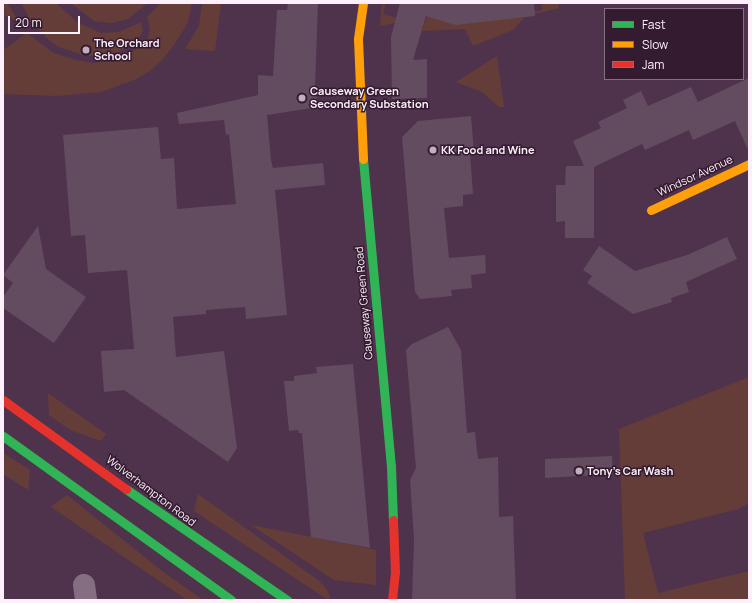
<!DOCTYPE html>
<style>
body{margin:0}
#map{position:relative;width:752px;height:603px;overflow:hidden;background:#4f334c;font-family:Manrope,sans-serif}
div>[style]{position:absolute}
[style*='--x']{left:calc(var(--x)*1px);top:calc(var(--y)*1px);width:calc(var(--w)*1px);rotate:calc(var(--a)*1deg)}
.green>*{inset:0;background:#653d38}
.building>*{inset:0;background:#634c60}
.street>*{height:22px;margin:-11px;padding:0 11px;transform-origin:11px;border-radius:11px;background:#856e82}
.fast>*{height:9px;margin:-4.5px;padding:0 4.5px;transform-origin:4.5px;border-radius:4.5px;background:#30b455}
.slow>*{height:9px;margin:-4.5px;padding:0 4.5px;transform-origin:4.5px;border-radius:4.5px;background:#ff9f0a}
.jam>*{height:9px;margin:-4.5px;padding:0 4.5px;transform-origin:4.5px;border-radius:4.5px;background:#e5322d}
.dots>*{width:11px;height:11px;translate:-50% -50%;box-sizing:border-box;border:2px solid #341b30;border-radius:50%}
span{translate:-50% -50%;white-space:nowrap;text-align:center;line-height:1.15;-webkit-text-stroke:3px #341b30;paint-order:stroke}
.poi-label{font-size:11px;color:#fef0fb;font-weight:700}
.left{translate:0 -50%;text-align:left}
.street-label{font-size:11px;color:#fef0fb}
.frame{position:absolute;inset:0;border:4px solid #fef0fb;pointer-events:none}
.legend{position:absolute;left:604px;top:8px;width:140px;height:72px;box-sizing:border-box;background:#341b30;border:1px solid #857081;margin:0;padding:5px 7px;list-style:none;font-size:12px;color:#fef0fb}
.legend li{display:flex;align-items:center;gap:8px;height:20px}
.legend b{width:20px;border:1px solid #857081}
.scale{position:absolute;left:8px;top:16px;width:72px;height:18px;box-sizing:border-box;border:2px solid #fef0fb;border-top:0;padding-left:5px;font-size:12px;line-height:14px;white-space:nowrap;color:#fef0fb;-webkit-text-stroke:3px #341b30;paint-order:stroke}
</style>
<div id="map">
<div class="green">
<i style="clip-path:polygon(3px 3px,7px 3px,23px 28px,21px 29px,11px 17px,3px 15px,6px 12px)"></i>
<i style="clip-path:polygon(21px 3px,56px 3px,78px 23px,101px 33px,119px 32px,141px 22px,143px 31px,136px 42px,119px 52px,91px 56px,80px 54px,57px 46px,48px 39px,32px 23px)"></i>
<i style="clip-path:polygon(71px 3px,148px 3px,128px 19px,111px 23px,94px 21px)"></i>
<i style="clip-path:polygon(160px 3px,192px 3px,188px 22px,176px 42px,164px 58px,150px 71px,134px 80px,101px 92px,57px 96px,3px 94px,3px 50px,24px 35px,27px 33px,52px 52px,72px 59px,93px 63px,111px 61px,129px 54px,147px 41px,150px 30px,147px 17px)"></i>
<i style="clip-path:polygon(202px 3px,221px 3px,215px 51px,185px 49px,199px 26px)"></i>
<i style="clip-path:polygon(382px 3px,386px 3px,383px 14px,396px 18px,395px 23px,380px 26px)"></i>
<i style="clip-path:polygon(541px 3px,558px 3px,559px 8px,526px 16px,513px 30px,473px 46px,465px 29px,422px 31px,427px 16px,506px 17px,542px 10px)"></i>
<i style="clip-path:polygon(497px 56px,504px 107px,499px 107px,482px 92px,456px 82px)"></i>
<i style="clip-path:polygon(749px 377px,749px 503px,738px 509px,643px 533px,658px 593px,749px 571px,749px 600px,625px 600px,619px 429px)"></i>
<i style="clip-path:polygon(48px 393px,106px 434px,101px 441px,70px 430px,49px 415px)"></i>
<i style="clip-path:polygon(3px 453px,30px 470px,28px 490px,3px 474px)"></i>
<i style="clip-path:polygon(198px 494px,318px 580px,326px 588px,330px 597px,328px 600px,194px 511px)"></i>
<i style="clip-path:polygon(67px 495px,162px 571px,203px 600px,187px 600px,51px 507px)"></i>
<i style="clip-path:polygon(251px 525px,376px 550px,376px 585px,334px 580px)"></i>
</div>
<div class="building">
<i style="clip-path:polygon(288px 3px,318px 3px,315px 88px,318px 107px,267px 115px,271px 160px,273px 168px,323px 163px,325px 185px,275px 190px,287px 315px,246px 319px,245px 307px,206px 310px,206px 314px,173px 317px,176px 357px,224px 351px,237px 448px,228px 462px,124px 390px,104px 392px,101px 351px,134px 349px,127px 270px,88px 273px,85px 235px,71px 236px,63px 135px,158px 127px,161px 159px,174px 158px,177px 209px,236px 204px,229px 134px,226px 135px,224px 120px,179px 124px,177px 113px,258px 95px,258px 75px,273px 76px,277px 10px,287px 10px)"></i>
<i style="clip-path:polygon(400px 3px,534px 3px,535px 16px,455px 25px,426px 16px,413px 60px,427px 59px,427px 98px,392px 99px,391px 37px)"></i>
<i style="clip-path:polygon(749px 78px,749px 152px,735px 121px,693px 140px,689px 130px,645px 150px,642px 144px,594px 167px,594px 238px,565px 238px,565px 221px,556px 222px,556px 185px,565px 185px,566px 166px,584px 166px,573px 141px,601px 128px,598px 122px,627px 108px,623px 100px,641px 91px,648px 106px,691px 87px,698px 102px)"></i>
<i style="clip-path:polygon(471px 116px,474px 153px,470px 153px,473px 194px,463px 195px,463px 206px,444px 208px,449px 258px,485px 255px,486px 273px,471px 275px,472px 288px,451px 290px,452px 296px,420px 299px,415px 292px,402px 137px,418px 121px)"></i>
<i style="clip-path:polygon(38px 226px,46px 269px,86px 297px,54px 343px,3px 308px,3px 297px,13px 283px,3px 275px)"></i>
<i style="clip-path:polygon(727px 237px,737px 259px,686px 282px,689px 292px,671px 298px,672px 302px,633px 314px,587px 283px,592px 276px,583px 270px,599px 246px,635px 271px,687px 255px)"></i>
<i style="clip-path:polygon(448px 327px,461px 350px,467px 433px,475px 432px,478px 459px,498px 457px,499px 517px,513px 516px,516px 600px,412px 600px,414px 540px,410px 480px,416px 468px,406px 350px,412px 344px)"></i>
<i style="clip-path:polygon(353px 364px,358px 418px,370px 548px,311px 537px,302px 433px,299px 433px,298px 430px,289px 431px,284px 381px,294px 381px,294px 376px,317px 373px,316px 367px)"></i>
<i style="clip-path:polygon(612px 456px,613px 474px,545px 478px,545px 459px)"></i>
</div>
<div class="street">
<i style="--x:84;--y:585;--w:15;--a:82"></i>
</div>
<div class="fast">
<i style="--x:363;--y:159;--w:308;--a:84.8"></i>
<i style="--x:391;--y:466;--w:54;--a:87.9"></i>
<i style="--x:3;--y:436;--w:281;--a:35.7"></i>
<i style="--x:126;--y:489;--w:196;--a:34.6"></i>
</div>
<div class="slow">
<i style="--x:363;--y:3;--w:36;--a:98"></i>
<i style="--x:358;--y:39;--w:120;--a:87.6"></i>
<i style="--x:651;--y:210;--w:108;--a:-25.1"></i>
</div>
<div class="jam">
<i style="--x:3;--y:400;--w:152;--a:35.9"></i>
<i style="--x:392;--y:600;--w:28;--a:-84"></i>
<i style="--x:395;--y:572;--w:52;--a:-92.2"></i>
</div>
<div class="dots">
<i style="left:86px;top:50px;background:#c1aebe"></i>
<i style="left:302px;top:98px;background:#c1aebe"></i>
<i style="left:433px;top:150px;background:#c1aebe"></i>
<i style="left:579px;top:471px;background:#c1aebe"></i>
</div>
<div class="poi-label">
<span class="left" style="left:94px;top:50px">The Orchard<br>School</span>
<span class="left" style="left:310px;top:98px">Causeway Green<br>Secondary Substation</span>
<span class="left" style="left:441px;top:150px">KK Food and Wine</span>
<span class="left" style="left:587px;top:471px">Tony's Car Wash</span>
</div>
<div class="street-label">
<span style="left:695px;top:176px;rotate:-25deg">Windsor Avenue</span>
<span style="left:364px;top:303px;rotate:-95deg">Causeway Green Road</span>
<span style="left:151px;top:491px;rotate:37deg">Wolverhampton Road</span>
</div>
<div class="frame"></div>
<ul class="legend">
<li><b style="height:5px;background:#30b455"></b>Fast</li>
<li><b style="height:5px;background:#ff9f0a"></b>Slow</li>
<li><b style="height:5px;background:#e5322d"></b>Jam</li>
</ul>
<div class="scale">20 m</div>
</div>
